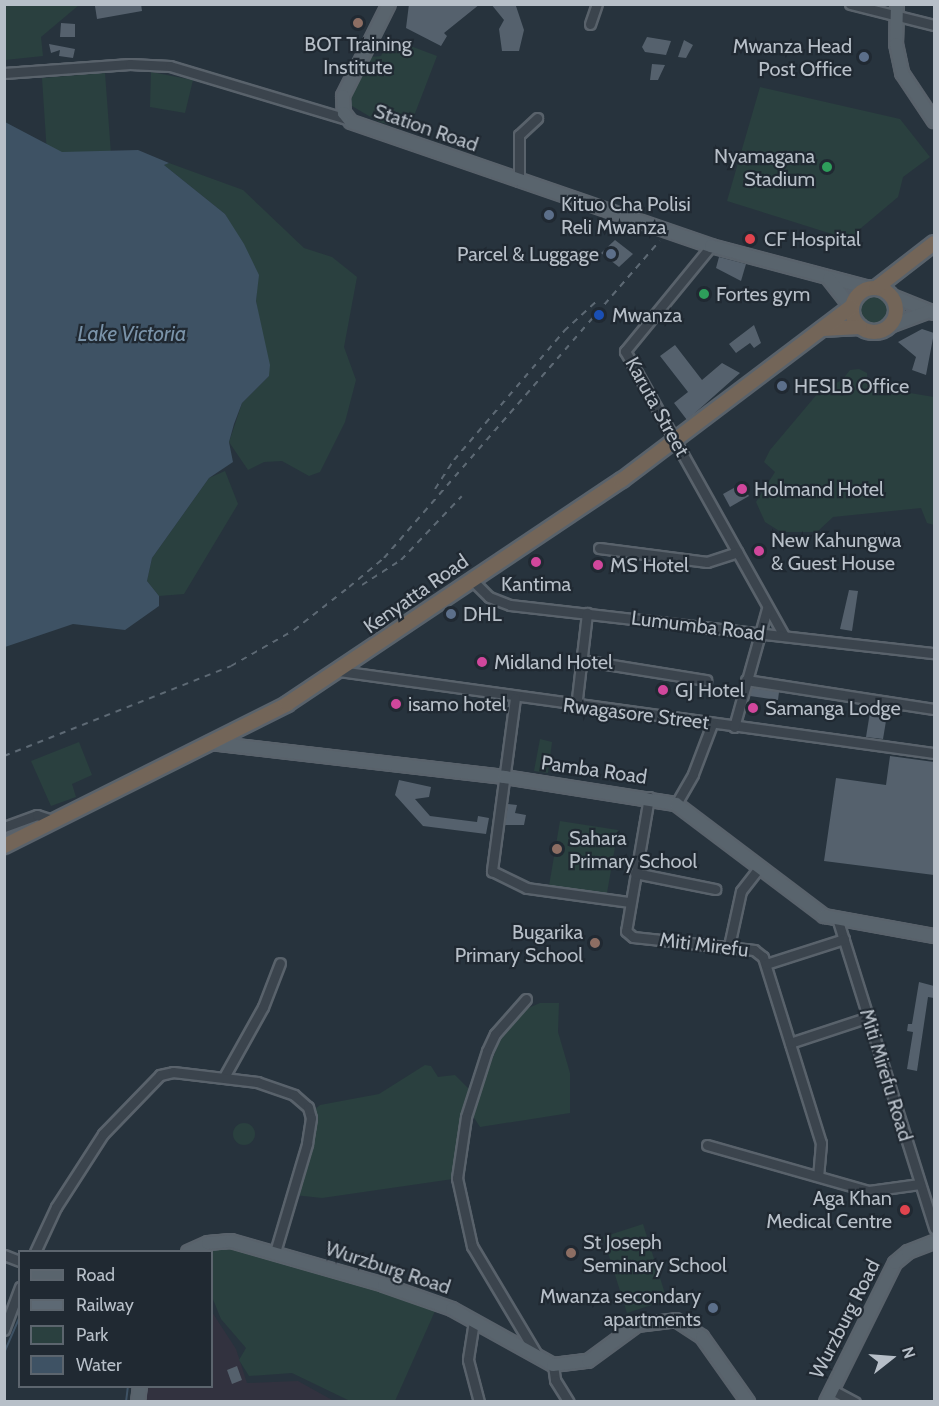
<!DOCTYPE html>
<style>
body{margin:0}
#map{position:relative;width:939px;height:1406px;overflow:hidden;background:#27333d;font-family:Cabin,sans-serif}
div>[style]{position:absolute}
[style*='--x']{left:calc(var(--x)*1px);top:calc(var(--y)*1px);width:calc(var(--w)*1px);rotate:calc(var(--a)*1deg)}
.medical>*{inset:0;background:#32323f}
.green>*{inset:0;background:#2a403f}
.round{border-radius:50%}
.water>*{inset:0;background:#3e5264}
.stream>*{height:2px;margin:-1px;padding:0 1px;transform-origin:1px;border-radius:1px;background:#3e5264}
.building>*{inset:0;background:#55616d}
.roads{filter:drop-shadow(2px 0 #59626b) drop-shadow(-2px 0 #59626b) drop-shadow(0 2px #59626b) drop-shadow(0 -2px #59626b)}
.minor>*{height:9px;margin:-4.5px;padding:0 4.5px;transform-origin:4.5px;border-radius:4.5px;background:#3b444d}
.major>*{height:12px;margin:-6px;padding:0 6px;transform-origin:6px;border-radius:6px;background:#59646d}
.highway>*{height:14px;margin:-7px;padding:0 7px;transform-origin:7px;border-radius:7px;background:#736558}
.highway>.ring{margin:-7px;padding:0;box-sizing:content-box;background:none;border:14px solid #736558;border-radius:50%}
.rail>*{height:2px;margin-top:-1px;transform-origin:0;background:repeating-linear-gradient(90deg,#5d6974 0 6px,transparent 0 12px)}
.dots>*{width:16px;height:16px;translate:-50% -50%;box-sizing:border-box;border:3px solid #202932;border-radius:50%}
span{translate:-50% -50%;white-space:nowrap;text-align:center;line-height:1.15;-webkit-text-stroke:4.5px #202932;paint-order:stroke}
.poi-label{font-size:20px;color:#b7bfc8}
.right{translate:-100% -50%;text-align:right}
.left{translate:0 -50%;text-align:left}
.street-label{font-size:20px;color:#b7bfc8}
.water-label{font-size:21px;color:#7a93a9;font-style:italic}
.frame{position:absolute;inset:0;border:6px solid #b7bfc8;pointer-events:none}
.legend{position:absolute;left:18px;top:1250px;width:195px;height:138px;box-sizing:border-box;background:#202932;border:2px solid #5c656e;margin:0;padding:8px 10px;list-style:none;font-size:18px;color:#b7bfc8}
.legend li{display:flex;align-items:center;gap:12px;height:30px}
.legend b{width:30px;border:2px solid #5c656e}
.north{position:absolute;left:861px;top:1328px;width:60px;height:60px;-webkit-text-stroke:4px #202932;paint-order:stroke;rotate:73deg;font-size:16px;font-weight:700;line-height:24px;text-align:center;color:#b7bfc8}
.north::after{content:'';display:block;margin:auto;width:21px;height:27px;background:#b7bfc8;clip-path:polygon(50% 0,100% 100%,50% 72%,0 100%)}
</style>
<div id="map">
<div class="medical">
<i style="clip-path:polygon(212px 1312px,236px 1349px,247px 1383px,298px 1381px,334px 1401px,146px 1402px,148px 1387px,212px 1386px)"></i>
</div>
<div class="green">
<i style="clip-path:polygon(5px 4px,79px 4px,79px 5px,41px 37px,43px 56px,5px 60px)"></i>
<i style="clip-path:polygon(389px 38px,437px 56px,409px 129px,379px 122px,352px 106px,351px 99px,370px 57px,381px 56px)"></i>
<i style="clip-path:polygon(151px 72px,193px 80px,185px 113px,150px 107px)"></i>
<i style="clip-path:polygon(105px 73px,111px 154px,47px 154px,42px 78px)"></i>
<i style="clip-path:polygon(760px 87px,900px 119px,930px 157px,903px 177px,898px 197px,848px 239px,727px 201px)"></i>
<i style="clip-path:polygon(169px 163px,243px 190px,304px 248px,332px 257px,357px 277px,344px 347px,356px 380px,345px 422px,320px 472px,309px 476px,282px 461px,264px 462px,248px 470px,229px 442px,242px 403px,269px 376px,256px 301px,258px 275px,225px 214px,164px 165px)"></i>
<i class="round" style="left:860px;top:295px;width:30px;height:30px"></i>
<i style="clip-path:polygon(859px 369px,867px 373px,868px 386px,934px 397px,934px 525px,927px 523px,921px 508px,833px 517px,817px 532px,781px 532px,765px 522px,756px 502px,775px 472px,764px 462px,770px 450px,818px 393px,842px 380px,850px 370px)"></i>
<i style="clip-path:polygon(225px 471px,238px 504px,184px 594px,159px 596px,147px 581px,152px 558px,209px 478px)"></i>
<i style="clip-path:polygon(540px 739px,552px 742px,548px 773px,534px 771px)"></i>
<i style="clip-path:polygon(79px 742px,92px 775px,72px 784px,76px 797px,51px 806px,31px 761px)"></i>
<i style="clip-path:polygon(560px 821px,618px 830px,607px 893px,549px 886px)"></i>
<i style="clip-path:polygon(540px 1003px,559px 1003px,558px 1032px,570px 1073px,570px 1113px,480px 1127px,471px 1113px,502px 1035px,524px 1010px)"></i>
<i style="clip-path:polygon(425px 1065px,431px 1066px,438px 1077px,455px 1075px,470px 1090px,459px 1128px,453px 1179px,322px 1198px,294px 1195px,313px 1111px,320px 1105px,379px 1094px)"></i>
<i class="round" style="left:233px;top:1123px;width:22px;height:22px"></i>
<i style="clip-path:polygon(643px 1224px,667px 1300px,627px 1313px,603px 1237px)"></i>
<i style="clip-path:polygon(226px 1248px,257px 1249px,435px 1311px,395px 1401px,350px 1401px,292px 1373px,249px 1376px,239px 1360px,246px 1348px,221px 1319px,212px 1297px,212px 1252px,203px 1252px)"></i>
</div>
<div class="water">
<i style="clip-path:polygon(5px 122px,62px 152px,138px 150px,169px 163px,164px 165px,225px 214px,244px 244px,259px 275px,256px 301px,270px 365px,269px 376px,242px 403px,234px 424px,229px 442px,233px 462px,209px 478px,152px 558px,147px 581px,159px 596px,159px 606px,125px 630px,73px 624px,5px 647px)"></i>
</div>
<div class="stream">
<i style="--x:4;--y:1353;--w:40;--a:-66.6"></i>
<i style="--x:126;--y:1402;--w:16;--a:-83"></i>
</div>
<div class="building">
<i style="clip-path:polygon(141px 4px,142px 11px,97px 19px,95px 6px)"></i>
<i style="clip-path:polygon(409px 4px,480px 4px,444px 33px,447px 36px,441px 46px,406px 28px)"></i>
<i style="clip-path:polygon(491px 4px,516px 6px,524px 30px,519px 51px,502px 51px,499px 29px,504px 20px)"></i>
<i style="clip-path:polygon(61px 23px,75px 24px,75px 37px,60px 37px)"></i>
<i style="clip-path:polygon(647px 37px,671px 41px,666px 55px,645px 52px,642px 47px)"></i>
<i style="clip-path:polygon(684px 40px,693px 45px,686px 58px,678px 57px)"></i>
<i style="clip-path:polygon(49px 44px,75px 49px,73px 58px,59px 56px,60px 50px,51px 53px)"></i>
<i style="clip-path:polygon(652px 64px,665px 65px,658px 80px,650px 80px)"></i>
<i style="clip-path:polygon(615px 240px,633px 254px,619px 267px,601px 253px)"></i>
<i style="clip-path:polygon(719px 257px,746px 264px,741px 281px,716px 268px)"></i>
<i style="clip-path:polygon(754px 325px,761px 343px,754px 348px,750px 343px,736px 353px,729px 344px)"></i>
<i style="clip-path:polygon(922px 329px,934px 333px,926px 375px,912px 370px,916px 357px,898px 342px)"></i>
<i style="clip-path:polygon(675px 345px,702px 380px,722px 363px,740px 373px,687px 420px,674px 403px,688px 392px,660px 356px)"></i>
<i style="clip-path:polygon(741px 484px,749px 496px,730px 507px,723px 494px)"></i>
<i style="clip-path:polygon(849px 590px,858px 591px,852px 631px,840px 629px)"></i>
<i style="clip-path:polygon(752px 688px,779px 692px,778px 700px,750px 696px)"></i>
<i style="clip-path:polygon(871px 706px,888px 709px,883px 739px,866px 737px)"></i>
<i style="clip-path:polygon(890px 756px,934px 762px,934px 875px,824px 861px,836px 778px,886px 785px)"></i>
<i style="clip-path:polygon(399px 780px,431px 787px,429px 797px,415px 799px,430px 816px,477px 822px,478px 816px,489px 818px,486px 834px,423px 826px,395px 795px)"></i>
<i style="clip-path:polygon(508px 804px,517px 805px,515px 813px,526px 815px,524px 825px,505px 825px)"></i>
<i style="clip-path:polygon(919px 982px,934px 986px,934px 998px,928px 997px,917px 1071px,907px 1069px,913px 1032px,907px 1031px,908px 1024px,912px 1024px)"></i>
<i style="clip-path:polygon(237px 1366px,242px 1380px,232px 1384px,227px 1370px)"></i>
</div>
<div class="roads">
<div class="minor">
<i style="--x:850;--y:4;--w:87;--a:14"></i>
<i style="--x:590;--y:24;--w:21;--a:-71"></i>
<i style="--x:4;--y:73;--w:126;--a:-4.1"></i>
<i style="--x:130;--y:64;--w:40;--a:2.9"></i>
<i style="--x:170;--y:66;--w:185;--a:16.7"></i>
<i style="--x:519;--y:181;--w:46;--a:-90"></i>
<i style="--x:519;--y:135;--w:25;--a:-43"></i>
<i style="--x:711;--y:246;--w:136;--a:129.3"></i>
<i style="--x:625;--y:351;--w:326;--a:60.8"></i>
<i style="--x:599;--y:548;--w:109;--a:7.4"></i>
<i style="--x:707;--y:562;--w:32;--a:-18"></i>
<i style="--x:471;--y:579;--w:25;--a:45"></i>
<i style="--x:489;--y:597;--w:22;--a:21"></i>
<i style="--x:510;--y:605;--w:427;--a:6.5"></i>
<i style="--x:581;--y:660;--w:127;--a:9.1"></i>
<i style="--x:339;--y:671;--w:601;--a:7.85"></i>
<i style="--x:746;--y:680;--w:190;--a:8.8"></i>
<i style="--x:515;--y:698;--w:175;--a:97.6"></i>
<i style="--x:492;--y:871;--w:39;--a:26"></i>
<i style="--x:527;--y:888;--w:103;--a:7.8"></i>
<i style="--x:576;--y:707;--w:95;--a:-83.3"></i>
<i style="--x:734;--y:727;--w:123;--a:-74.4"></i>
<i style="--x:649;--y:797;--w:136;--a:99.7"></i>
<i style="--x:626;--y:931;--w:9;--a:41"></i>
<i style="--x:633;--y:937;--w:122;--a:6.1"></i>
<i style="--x:754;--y:950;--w:11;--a:38"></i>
<i style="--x:763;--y:957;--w:195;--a:72.7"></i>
<i style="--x:821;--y:1143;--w:32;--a:95"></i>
<i style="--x:676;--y:804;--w:34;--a:-60"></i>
<i style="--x:693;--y:774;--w:53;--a:-69.2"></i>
<i style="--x:4;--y:827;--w:35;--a:-20"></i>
<i style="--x:37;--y:815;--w:20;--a:18"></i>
<i style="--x:635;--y:873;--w:82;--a:11.3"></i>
<i style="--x:838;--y:921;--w:322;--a:72.6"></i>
<i style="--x:729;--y:946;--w:56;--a:-77.7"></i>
<i style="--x:741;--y:891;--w:31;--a:-52"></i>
<i style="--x:766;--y:964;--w:82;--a:-17.8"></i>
<i style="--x:526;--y:999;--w:47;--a:131.5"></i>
<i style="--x:495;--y:1034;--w:19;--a:115"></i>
<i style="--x:487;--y:1051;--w:69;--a:107.7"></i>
<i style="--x:466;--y:1117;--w:62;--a:98.4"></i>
<i style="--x:457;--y:1178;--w:70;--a:77.6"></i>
<i style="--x:472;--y:1246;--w:127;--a:59.2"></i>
<i style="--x:790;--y:1043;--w:83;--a:-18.2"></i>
<i style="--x:224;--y:1077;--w:80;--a:-60.9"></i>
<i style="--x:263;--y:1007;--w:47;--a:-68.9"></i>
<i style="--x:707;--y:1145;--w:168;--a:15.9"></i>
<i style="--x:869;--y:1191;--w:51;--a:-7.8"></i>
<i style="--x:35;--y:1252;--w:50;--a:-65"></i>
<i style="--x:56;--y:1207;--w:87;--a:-57.2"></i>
<i style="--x:103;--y:1134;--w:82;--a:-46"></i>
<i style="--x:160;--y:1075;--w:13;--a:-13"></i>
<i style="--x:173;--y:1072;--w:85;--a:6.8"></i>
<i style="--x:257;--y:1082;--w:39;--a:19"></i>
<i style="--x:294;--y:1095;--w:18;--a:41"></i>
<i style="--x:308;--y:1107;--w:11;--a:75"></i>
<i style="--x:311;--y:1118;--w:26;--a:99"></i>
<i style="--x:307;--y:1144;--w:113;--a:106.5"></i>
<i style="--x:4;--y:1255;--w:17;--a:21"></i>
<i style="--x:474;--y:1321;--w:39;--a:99"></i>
<i style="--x:468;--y:1360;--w:43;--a:75.3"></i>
<i style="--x:4;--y:1330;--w:46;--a:-69.6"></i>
<i style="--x:553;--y:1365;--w:15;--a:82"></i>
<i style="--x:555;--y:1380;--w:26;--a:58"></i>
<i style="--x:832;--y:1390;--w:26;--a:28"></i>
</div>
<div class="major">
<i style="--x:389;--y:4;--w:103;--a:116.6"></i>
<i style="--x:343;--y:96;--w:17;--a:87"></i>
<i style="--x:344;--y:113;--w:11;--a:52"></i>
<i style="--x:351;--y:122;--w:381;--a:19"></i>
<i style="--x:711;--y:246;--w:163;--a:14.9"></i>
<i style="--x:897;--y:4;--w:40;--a:91.4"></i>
<i style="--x:896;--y:44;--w:30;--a:78"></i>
<i style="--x:902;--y:73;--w:58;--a:56.3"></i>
<i style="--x:829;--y:279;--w:36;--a:52"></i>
<i style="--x:892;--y:296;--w:45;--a:22"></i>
<i style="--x:892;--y:325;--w:40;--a:-20.2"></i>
<i style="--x:210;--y:743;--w:297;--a:6.6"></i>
<i style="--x:505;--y:777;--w:173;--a:9"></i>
<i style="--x:676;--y:804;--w:186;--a:37.1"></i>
<i style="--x:824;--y:916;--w:112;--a:10.3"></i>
<i style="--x:188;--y:1252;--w:22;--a:-24"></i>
<i style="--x:208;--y:1243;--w:23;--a:-5"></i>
<i style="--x:231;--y:1241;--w:159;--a:16"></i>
<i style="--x:384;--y:1285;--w:72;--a:19.4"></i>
<i style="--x:452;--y:1309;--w:115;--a:29"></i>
<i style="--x:553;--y:1365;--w:35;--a:-7"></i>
<i style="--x:588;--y:1361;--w:61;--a:-36.3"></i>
<i style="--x:637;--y:1325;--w:39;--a:-7"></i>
<i style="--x:676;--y:1320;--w:31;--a:33"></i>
<i style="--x:702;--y:1337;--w:80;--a:54.7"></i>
<i style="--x:138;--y:1402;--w:16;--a:-83"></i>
<i style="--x:826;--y:1402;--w:155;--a:-63.6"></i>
<i style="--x:895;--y:1263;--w:17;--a:-40"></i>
<i style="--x:908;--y:1252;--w:28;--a:-21"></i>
</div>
<div class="highway">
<i class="ring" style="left:852px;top:288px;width:30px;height:30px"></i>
<i style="--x:876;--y:288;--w:73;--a:-37.8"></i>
<i style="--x:822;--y:329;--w:38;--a:-3"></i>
<i style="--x:4;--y:846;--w:317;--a:-26.6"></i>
<i style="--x:287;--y:704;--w:403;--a:-33.8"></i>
<i style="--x:622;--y:480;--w:287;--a:-37.1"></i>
</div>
</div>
<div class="rail">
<i style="--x:435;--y:489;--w:35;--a:-57"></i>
<i style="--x:454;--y:460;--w:170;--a:-49.5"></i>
<i style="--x:564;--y:331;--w:47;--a:-42.4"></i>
<i style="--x:362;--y:585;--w:46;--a:-32.7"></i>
<i style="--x:401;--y:560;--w:88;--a:-46.4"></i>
<i style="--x:4;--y:756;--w:244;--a:-21.6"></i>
<i style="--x:231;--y:666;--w:73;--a:-29.7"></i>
<i style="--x:294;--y:630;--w:70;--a:-38"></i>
<i style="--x:349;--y:587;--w:45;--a:-39.6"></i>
<i style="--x:384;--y:558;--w:420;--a:-49"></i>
</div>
<div class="dots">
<i style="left:358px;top:23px;background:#8d6e63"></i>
<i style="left:864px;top:57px;background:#5c6f8a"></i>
<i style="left:827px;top:167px;background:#2e9e5b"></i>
<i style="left:549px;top:215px;background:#5c6f8a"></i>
<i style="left:750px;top:239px;background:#e0444e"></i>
<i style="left:611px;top:254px;background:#5c6f8a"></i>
<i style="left:704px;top:294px;background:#2e9e5b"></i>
<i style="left:599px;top:315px;background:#1a4fb4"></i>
<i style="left:782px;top:386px;background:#5c6f8a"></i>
<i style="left:742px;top:489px;background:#d1479c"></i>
<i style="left:759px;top:551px;background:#d1479c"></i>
<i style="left:536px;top:562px;background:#d1479c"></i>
<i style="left:598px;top:565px;background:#d1479c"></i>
<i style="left:451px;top:614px;background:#5c6f8a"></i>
<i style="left:482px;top:662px;background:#d1479c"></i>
<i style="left:663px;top:690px;background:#d1479c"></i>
<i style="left:396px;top:704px;background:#d1479c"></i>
<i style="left:753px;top:708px;background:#d1479c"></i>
<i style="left:557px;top:849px;background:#8d6e63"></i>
<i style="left:595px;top:943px;background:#8d6e63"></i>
<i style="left:905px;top:1210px;background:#e0444e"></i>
<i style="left:571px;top:1253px;background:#8d6e63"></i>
<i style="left:713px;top:1308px;background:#5c6f8a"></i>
</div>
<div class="poi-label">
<span style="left:358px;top:56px">BOT Training<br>Institute</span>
<span class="right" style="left:852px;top:58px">Mwanza Head<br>Post Office</span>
<span class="right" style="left:815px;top:168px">Nyamagana<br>Stadium</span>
<span class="left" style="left:561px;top:216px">Kituo Cha Polisi<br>Reli Mwanza</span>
<span class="left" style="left:764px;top:239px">CF Hospital</span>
<span class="right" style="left:599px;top:254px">Parcel &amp; Luggage</span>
<span class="left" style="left:716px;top:294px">Fortes gym</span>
<span class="left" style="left:612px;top:315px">Mwanza</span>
<span class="left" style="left:794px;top:386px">HESLB Office</span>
<span class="left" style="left:754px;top:489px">Holmand Hotel</span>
<span class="left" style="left:771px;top:552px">New Kahungwa<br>&amp; Guest House</span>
<span class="left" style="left:610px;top:565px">MS Hotel</span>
<span style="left:536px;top:584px">Kantima</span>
<span class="left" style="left:463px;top:614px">DHL</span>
<span class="left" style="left:494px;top:662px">Midland Hotel</span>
<span class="left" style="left:675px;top:690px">GJ Hotel</span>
<span class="left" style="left:408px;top:704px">isamo hotel</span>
<span class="left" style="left:765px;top:708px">Samanga Lodge</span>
<span class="left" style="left:569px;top:850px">Sahara<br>Primary School</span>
<span class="right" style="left:583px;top:944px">Bugarika<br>Primary School</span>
<span class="right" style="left:892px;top:1210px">Aga Khan<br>Medical Centre</span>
<span class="left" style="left:583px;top:1254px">St Joseph<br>Seminary School</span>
<span class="right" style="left:701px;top:1308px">Mwanza secondary<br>apartments</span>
</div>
<div class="street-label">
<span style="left:426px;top:128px;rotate:19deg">Station Road</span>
<span style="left:657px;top:407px;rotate:61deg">Karuta Street</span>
<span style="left:416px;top:594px;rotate:-35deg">Kenyatta Road</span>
<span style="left:698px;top:626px;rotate:7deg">Lumumba Road</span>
<span style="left:636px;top:714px;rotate:7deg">Rwagasore Street</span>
<span style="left:594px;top:770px;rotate:8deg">Pamba Road</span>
<span style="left:704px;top:945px;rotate:7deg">Miti Mirefu</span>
<span style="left:886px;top:1075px;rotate:73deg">Miti Mirefu Road</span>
<span style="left:388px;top:1268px;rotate:18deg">Wurzburg Road</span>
<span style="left:845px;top:1319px;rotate:-63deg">Wurzburg Road</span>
</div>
<div class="water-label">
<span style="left:132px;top:334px">Lake Victoria</span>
</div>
<div class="frame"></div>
<ul class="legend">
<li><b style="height:8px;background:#59646d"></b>Road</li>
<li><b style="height:8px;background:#5d6974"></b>Railway</li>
<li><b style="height:16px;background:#2a403f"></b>Park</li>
<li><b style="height:16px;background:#3e5264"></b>Water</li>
</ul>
<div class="north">N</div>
</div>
